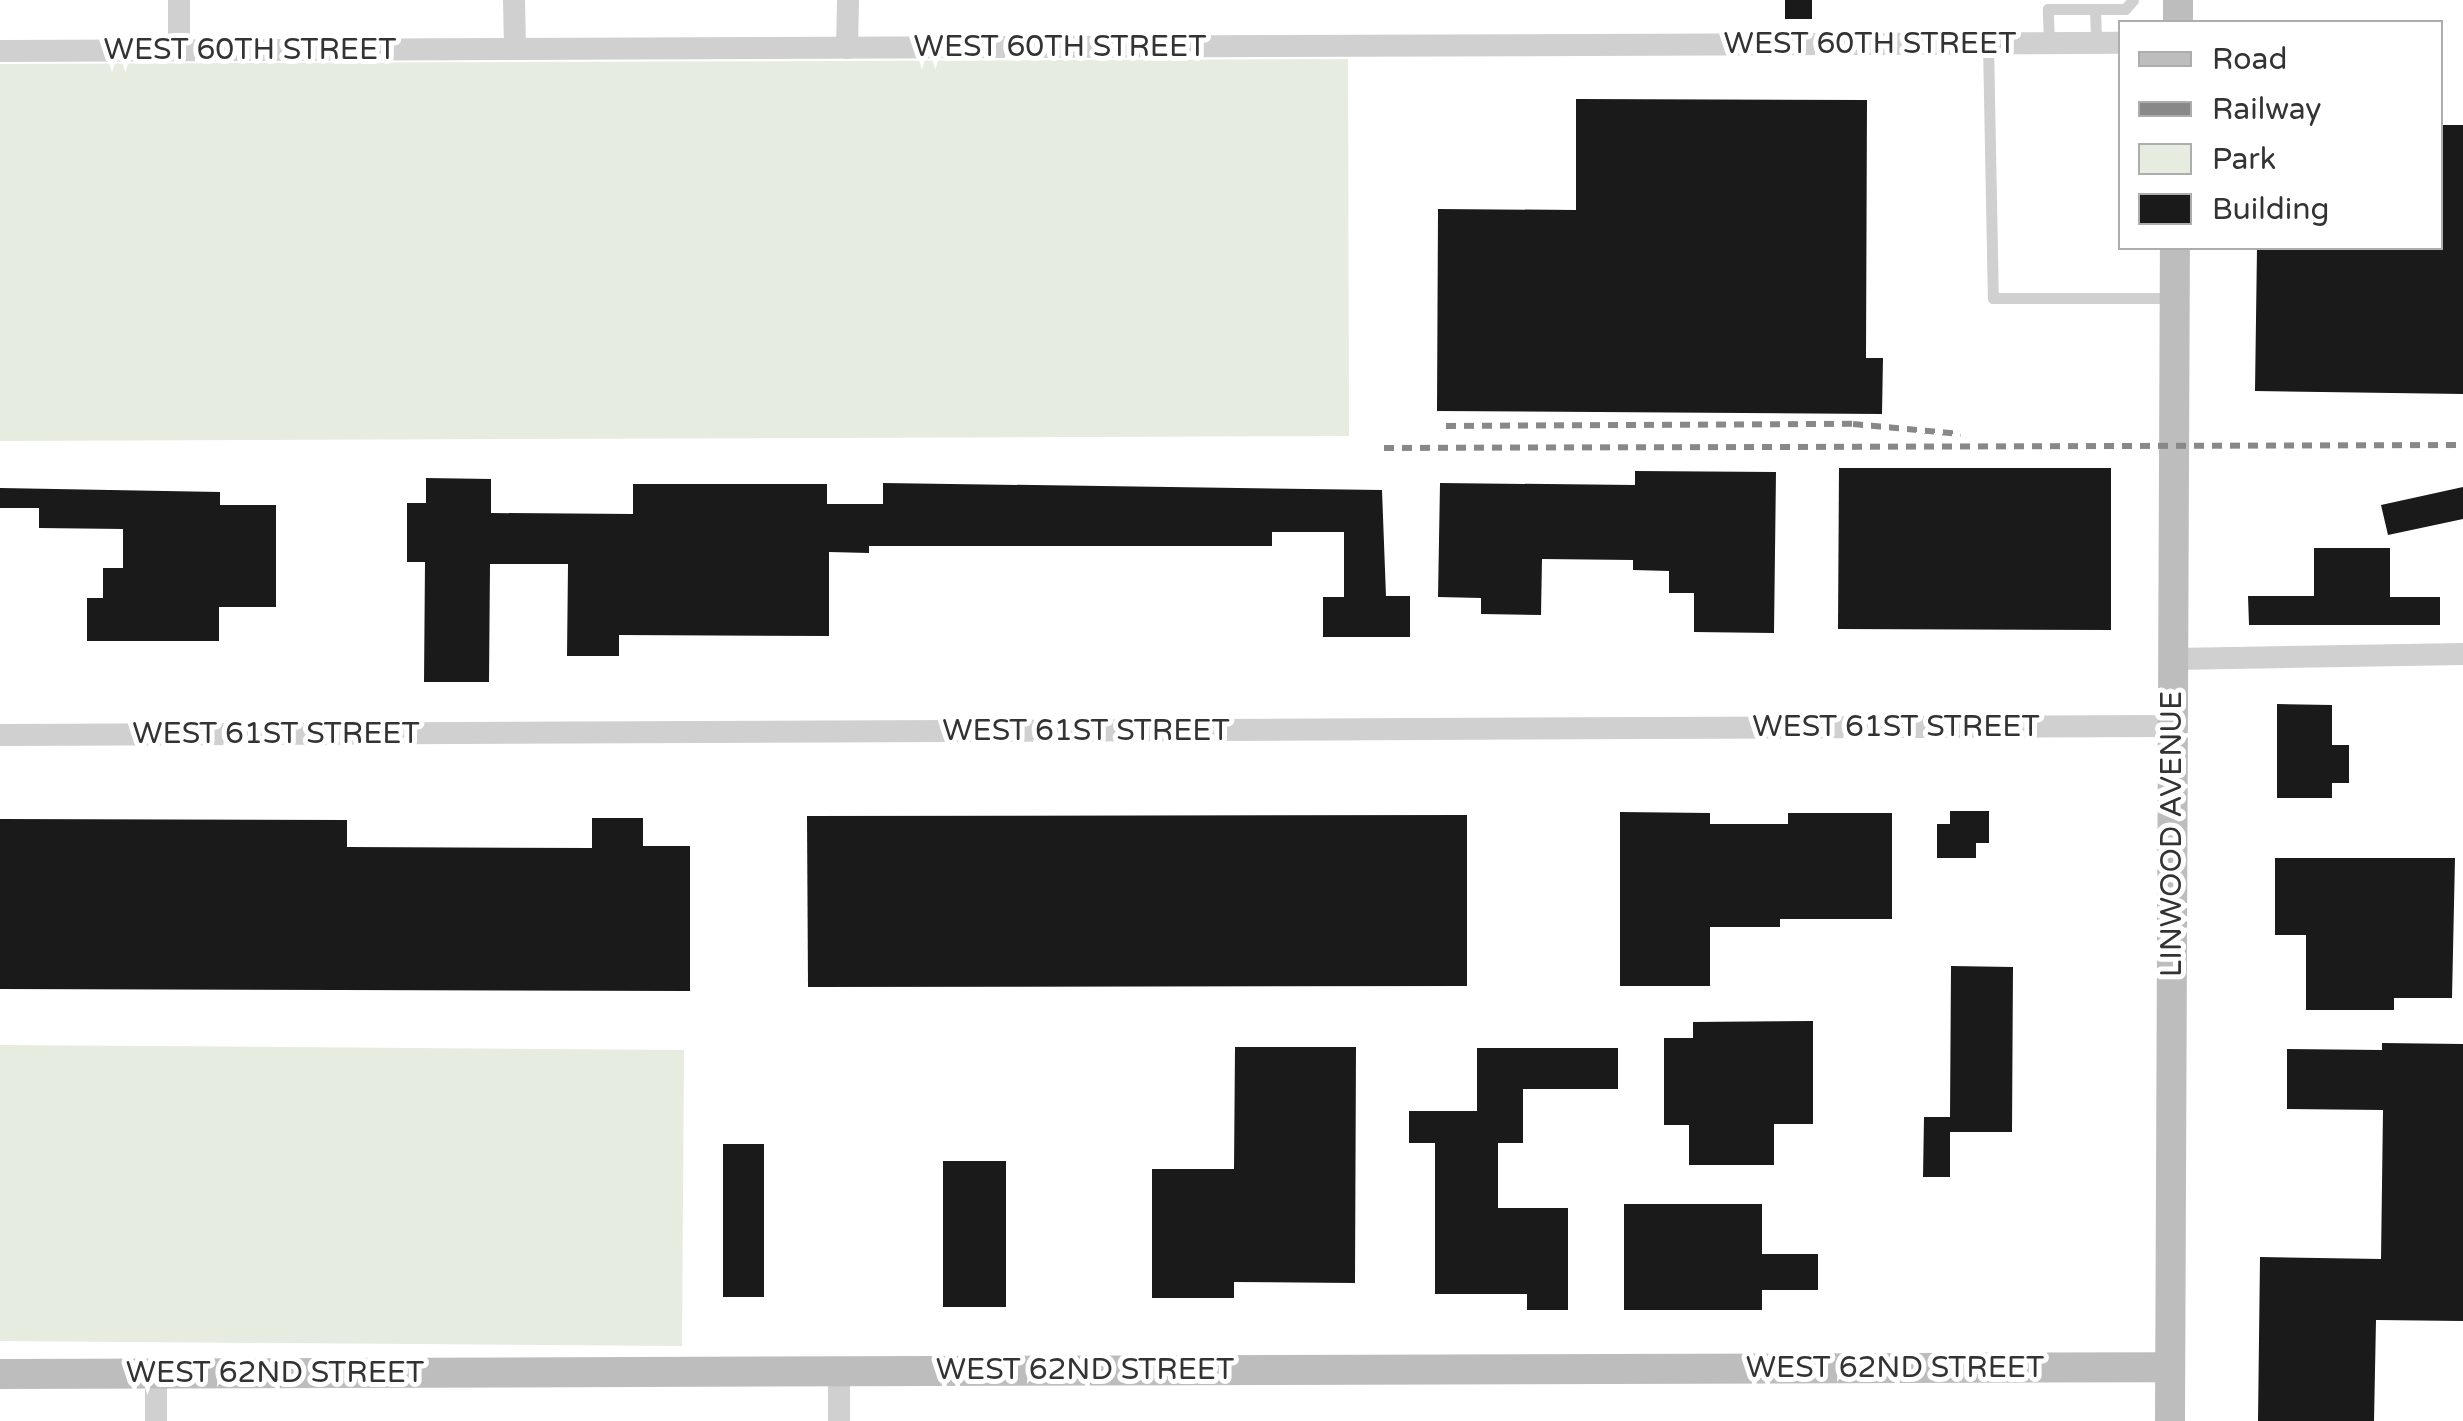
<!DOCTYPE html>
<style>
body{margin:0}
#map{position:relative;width:2463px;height:1421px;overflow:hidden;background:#fff;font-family:"Varela Round",sans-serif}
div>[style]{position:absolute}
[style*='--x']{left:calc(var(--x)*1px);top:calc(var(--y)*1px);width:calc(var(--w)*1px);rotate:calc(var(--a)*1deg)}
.green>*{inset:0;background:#e6ecdf}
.building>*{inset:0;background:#1a1a1a}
.lane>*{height:11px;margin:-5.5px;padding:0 5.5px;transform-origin:5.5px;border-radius:5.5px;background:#d0d0d0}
.street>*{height:22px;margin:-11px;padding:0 11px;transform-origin:11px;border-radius:11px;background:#d0d0d0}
.secondary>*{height:30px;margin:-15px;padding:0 15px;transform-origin:15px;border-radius:15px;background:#bdbdbd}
.rail>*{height:6px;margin-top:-3px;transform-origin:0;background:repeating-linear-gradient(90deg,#888 0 10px,transparent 0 18px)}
span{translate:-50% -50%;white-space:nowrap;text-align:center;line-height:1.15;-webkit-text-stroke:10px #fff;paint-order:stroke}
.street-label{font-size:30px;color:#333}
.legend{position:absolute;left:2118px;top:20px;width:325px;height:230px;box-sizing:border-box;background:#fff;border:2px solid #adadad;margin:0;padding:12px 18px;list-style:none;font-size:30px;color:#333}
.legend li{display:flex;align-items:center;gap:20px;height:50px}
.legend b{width:50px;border:2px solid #adadad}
</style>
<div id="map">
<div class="green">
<i style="clip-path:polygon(1348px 59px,1349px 436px,0 441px,0 64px)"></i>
<i style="clip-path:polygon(0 1045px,684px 1050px,682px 1346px,0 1341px)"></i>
</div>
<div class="building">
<i style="clip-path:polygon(1785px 0,1812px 0,1812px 19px,1785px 19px)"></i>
<i style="clip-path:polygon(1576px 99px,1867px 100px,1866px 358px,1883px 358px,1882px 414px,1437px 411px,1438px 209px,1576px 210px)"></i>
<i style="clip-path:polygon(2440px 125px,2463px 125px,2463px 394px,2255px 391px,2257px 248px,2440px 248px)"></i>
<i style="clip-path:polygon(1839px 468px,2111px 468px,2111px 630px,1838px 629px)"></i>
<i style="clip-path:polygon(1635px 471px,1776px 472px,1774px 633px,1694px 632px,1694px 593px,1669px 593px,1669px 571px,1633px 570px,1633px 560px,1542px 559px,1541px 615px,1481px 614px,1481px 598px,1438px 597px,1440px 483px,1635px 485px)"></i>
<i style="clip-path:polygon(426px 478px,491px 479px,491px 513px,633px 514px,633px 484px,827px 484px,827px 504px,883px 504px,883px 483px,1382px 490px,1386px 596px,1410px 596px,1410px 637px,1323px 637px,1323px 597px,1344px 597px,1344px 532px,1272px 532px,1272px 546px,869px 546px,869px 553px,829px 552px,829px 636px,619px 635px,619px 656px,567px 656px,568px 564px,490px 564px,489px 682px,424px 682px,425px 562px,407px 562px,407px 503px,426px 503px)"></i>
<i style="clip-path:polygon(2463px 487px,2463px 519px,2388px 535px,2381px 505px)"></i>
<i style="clip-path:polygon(0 488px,220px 492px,220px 505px,276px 505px,276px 607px,219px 607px,219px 641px,87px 641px,87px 598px,103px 598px,103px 568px,123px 568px,123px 529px,39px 528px,39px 508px,0 508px)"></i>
<i style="clip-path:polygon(2314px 548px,2390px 548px,2390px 597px,2440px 597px,2440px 625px,2249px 625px,2248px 596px,2314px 596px)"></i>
<i style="clip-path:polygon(2277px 704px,2332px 705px,2332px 745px,2349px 745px,2349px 783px,2332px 783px,2332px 798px,2277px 798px)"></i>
<i style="clip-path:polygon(1950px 811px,1989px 811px,1989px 843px,1976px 843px,1976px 858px,1937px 858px,1937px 824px,1950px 824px)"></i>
<i style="clip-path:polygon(1620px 812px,1710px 813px,1710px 824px,1788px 824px,1788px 813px,1892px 813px,1892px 919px,1780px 919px,1780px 927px,1710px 927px,1710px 986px,1620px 986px)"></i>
<i style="clip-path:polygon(1467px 815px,1467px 986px,808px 987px,807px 816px)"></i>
<i style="clip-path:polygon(592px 818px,643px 818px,643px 846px,690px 846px,690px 991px,0 989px,0 819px,347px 820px,347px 847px,592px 848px)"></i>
<i style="clip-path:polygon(2275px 858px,2455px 858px,2452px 998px,2394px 998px,2394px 1010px,2306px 1010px,2306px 935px,2275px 935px)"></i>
<i style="clip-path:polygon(1951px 966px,2013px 967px,2012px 1132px,1950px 1132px,1950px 1177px,1923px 1177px,1924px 1117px,1950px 1117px)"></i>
<i style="clip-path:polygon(1813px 1021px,1813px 1124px,1774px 1124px,1774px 1165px,1689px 1165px,1689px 1125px,1664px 1125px,1664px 1038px,1693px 1038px,1693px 1022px)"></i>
<i style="clip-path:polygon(2382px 1043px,2463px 1044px,2463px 1321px,2376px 1320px,2374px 1421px,2258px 1421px,2260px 1257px,2381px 1259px,2383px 1110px,2287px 1109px,2287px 1049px,2382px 1050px)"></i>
<i style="clip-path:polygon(1235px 1047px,1356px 1047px,1355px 1283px,1234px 1282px,1234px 1298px,1152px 1298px,1152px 1169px,1234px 1169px)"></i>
<i style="clip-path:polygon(1477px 1048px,1618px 1048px,1618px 1089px,1523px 1089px,1523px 1143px,1498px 1143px,1498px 1208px,1568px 1208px,1568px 1310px,1527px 1310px,1527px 1294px,1435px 1294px,1435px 1143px,1409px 1143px,1409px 1111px,1477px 1111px)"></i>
<i style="clip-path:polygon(723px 1144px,764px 1144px,764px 1297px,723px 1297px)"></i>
<i style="clip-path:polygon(943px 1161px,1006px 1161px,1006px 1307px,943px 1307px)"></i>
<i style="clip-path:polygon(1624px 1204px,1762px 1204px,1762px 1254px,1818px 1254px,1818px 1290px,1762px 1290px,1762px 1310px,1624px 1310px)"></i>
</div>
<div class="lane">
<i style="--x:2095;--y:9;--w:30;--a:0"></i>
<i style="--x:2125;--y:9;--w:12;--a:-48"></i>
<i style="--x:1988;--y:44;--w:254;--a:88.9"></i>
<i style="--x:1993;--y:298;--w:180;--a:0"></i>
<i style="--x:2049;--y:44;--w:35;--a:-92"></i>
<i style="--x:2048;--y:9;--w:47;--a:0"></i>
<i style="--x:2095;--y:9;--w:33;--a:88"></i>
</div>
<div class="street">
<i style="--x:179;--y:0;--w:50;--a:90"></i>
<i style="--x:514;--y:0;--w:49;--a:88.8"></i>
<i style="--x:847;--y:48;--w:48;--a:-88.8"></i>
<i style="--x:0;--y:51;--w:2120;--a:-0.22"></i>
<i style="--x:2174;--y:659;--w:289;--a:-1"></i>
<i style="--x:0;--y:735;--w:2172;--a:-0.24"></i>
<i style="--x:839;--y:1371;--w:50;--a:90"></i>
<i style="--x:156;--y:1373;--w:48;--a:90"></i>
</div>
<div class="secondary">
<i style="--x:2178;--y:22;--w:22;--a:-90"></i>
<i style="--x:0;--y:1374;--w:2170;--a:-0.18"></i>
<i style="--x:2170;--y:1421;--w:1173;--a:-89.76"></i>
</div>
<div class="rail">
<i style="--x:1446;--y:426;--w:407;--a:-0.3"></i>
<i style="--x:1853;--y:424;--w:108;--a:5.3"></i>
<i style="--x:1384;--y:448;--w:1079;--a:-0.16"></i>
</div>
<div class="street-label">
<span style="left:1870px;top:44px">WEST 60TH STREET</span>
<span style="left:1060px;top:47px">WEST 60TH STREET</span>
<span style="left:250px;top:50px">WEST 60TH STREET</span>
<span style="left:1896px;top:727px">WEST 61ST STREET</span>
<span style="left:1086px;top:731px">WEST 61ST STREET</span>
<span style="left:276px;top:734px">WEST 61ST STREET</span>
<span style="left:2172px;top:834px;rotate:-90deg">LINWOOD AVENUE</span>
<span style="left:1895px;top:1368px">WEST 62ND STREET</span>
<span style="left:1085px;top:1370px">WEST 62ND STREET</span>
<span style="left:275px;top:1373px">WEST 62ND STREET</span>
</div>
<ul class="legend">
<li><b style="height:12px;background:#bdbdbd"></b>Road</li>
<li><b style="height:12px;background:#888"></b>Railway</li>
<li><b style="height:28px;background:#e6ecdf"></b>Park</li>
<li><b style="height:28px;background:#1a1a1a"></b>Building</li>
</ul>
</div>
